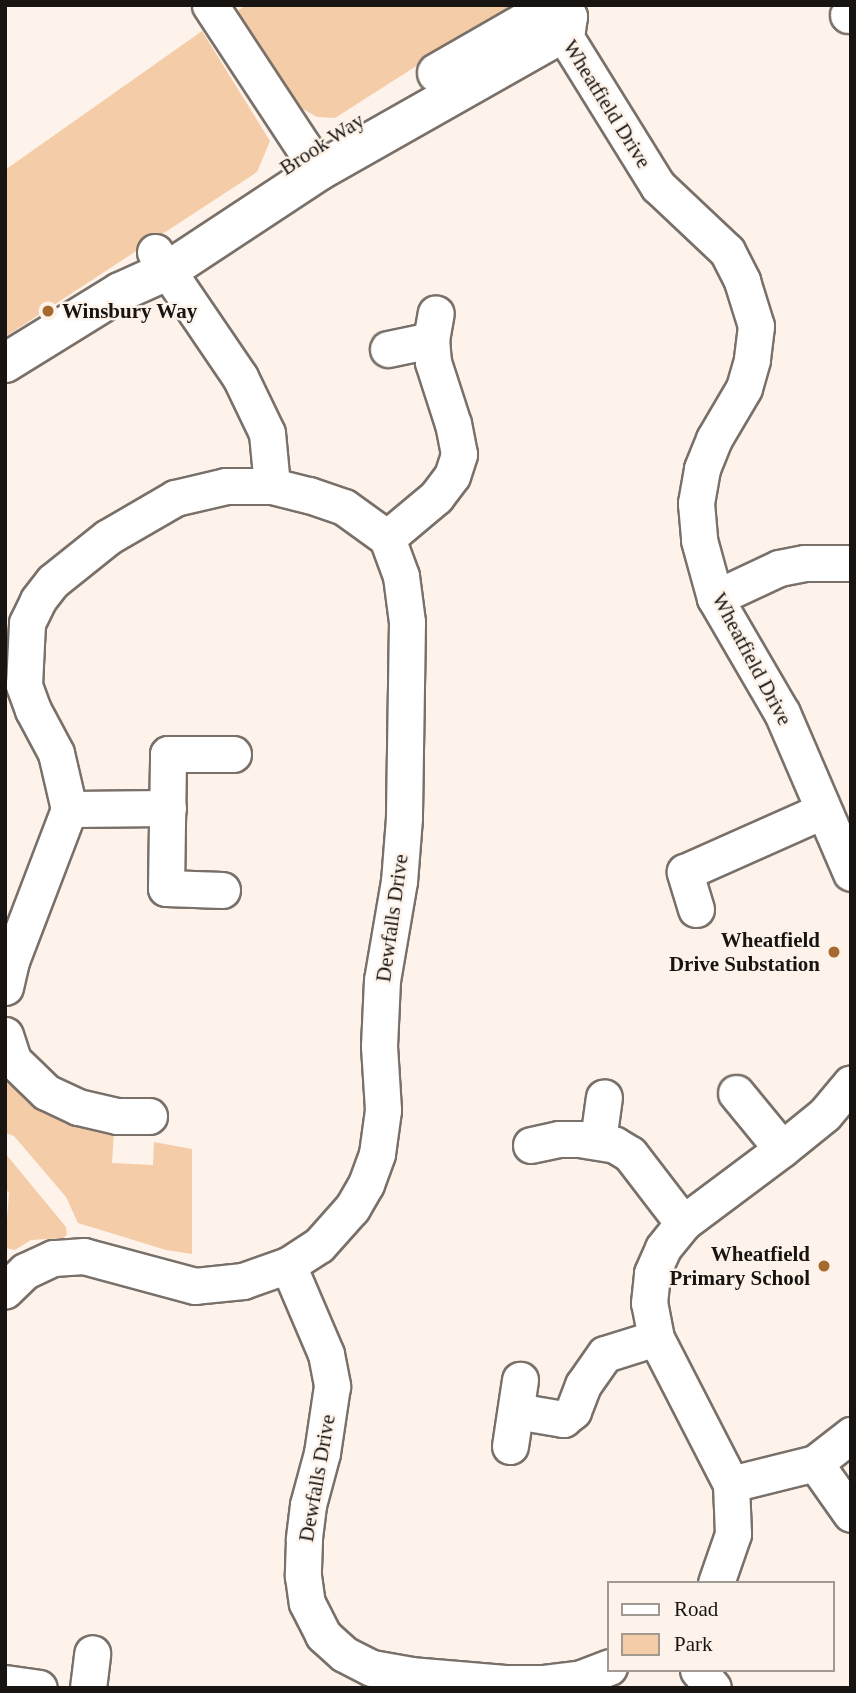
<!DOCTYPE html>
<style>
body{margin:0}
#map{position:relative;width:856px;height:1693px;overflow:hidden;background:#fdf3ea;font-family:Georgia,serif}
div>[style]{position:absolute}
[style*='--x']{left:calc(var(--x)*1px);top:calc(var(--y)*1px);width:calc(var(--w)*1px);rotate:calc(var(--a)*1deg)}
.green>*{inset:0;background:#f5cca8}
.roads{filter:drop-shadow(2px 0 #797069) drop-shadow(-2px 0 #797069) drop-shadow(0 2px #797069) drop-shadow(0 -2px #797069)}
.minor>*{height:35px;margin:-17.5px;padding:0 17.5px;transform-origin:17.5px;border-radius:17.5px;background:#fff}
.tertiary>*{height:38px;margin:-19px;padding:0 19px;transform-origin:19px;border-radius:19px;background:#fff}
.dots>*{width:19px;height:19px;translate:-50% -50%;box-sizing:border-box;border:4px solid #fdf3ea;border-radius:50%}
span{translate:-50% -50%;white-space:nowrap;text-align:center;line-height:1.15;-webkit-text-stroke:5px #fdf3ea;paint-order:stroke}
.street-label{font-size:21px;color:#171411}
.poi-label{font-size:21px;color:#171411;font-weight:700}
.left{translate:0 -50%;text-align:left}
.right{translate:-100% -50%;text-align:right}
.frame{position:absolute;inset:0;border:7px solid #171411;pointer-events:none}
.legend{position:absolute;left:607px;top:1581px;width:228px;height:91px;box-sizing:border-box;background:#fdf3ea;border:2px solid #a19a93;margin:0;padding:9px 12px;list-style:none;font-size:21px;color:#171411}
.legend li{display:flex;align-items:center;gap:14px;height:35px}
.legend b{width:35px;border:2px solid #a19a93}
</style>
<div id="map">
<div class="green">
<i style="clip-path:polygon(247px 5px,512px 5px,335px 118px,317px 117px,294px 104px,237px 11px)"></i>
<i style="clip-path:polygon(202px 31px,270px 141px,257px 172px,5px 337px,5px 170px)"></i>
<i style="clip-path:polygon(5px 1082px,65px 1120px,114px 1131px,112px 1163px,153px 1165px,154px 1142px,192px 1149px,192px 1254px,166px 1250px,78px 1223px,66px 1197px,14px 1136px,5px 1133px)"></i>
<i style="clip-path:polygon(5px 1153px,66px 1227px,67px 1234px,64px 1238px,31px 1240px,15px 1250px,5px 1248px,9px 1192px,5px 1190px)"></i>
</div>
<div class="roads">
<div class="minor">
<i style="--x:210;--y:5;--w:199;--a:56.7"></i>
<i style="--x:848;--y:15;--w:4;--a:-45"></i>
<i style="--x:563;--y:33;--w:180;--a:58.2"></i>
<i style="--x:658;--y:186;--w:95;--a:43.3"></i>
<i style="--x:727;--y:251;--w:34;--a:63"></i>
<i style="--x:742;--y:281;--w:47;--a:72.7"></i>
<i style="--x:756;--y:326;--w:34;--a:97"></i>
<i style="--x:752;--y:360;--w:29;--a:106"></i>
<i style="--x:744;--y:388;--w:59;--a:120.5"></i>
<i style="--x:714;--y:439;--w:32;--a:112"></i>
<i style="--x:702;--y:469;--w:35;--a:100"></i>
<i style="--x:696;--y:503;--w:37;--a:85"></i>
<i style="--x:699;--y:540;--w:60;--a:74.6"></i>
<i style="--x:715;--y:598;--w:133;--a:59.8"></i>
<i style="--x:782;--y:713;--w:174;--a:66.7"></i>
<i style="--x:155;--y:252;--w:151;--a:55.8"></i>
<i style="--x:240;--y:377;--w:62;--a:64.3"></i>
<i style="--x:267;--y:433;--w:53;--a:84.6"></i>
<i style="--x:388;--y:349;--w:44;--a:-11.8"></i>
<i style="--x:387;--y:538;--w:64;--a:-39.9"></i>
<i style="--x:436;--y:497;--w:26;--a:-53"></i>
<i style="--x:452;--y:476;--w:23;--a:-72"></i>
<i style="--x:459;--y:454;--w:31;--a:-101"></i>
<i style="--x:453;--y:424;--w:65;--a:-107.9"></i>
<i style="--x:433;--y:362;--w:22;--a:-95"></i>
<i style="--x:431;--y:340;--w:27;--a:-80"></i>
<i style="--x:715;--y:598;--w:71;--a:-25.1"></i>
<i style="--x:779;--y:568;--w:26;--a:-11"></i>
<i style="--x:805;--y:563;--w:46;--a:0"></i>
<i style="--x:69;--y:809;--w:99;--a:-0.6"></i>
<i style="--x:222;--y:890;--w:56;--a:-178"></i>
<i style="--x:166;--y:888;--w:134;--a:-89.1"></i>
<i style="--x:168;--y:754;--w:65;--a:0"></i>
<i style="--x:696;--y:909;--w:39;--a:-107"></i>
<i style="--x:685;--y:872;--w:150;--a:-24"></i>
<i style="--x:5;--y:987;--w:27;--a:-77"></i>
<i style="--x:11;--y:961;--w:163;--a:-69.1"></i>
<i style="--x:69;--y:809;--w:57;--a:-103.1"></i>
<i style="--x:56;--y:753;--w:49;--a:-118.1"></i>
<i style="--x:33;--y:710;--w:27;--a:-110"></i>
<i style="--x:24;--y:685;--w:62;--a:-87.2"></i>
<i style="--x:27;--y:623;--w:25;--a:-64"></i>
<i style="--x:38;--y:600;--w:24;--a:-52"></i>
<i style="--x:53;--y:581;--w:70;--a:-38.7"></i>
<i style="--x:108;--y:537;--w:78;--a:-30.2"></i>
<i style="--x:175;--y:498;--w:52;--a:-13.2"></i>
<i style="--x:226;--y:486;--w:46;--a:0"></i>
<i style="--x:272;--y:486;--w:38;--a:14"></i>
<i style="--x:309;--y:495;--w:37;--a:19"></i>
<i style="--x:344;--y:507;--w:53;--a:35.8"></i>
<i style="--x:387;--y:538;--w:40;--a:69.8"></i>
<i style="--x:401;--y:576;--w:46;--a:82.6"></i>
<i style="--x:407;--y:622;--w:196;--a:90.9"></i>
<i style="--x:404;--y:818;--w:63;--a:94.5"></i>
<i style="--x:399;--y:881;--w:100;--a:99.7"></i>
<i style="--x:382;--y:980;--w:66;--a:92.6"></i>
<i style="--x:379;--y:1046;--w:64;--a:86.4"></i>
<i style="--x:383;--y:1110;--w:44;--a:97.8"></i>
<i style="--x:377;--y:1154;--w:32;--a:110"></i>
<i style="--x:366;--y:1184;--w:28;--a:120"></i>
<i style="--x:352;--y:1208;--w:50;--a:131.7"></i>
<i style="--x:319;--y:1245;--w:37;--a:147"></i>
<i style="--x:288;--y:1265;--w:48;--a:160.4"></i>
<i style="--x:243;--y:1281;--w:48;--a:174.1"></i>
<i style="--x:195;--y:1286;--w:115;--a:-164.9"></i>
<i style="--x:84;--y:1256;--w:31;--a:176"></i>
<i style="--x:53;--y:1258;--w:31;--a:155"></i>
<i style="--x:25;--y:1271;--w:28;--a:136"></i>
<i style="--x:5;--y:1035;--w:26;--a:72"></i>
<i style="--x:13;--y:1060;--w:46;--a:44.1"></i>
<i style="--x:46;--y:1092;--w:35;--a:25"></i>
<i style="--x:78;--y:1107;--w:40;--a:13"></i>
<i style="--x:117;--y:1116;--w:32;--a:0"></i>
<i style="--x:736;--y:1093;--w:72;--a:50.6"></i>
<i style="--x:598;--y:1140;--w:43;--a:-82.1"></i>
<i style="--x:531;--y:1145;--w:29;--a:-12"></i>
<i style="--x:559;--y:1139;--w:20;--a:0"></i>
<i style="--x:579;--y:1139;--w:36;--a:9"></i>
<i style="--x:615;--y:1145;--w:17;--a:31"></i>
<i style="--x:630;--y:1154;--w:87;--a:52.5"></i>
<i style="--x:288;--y:1265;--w:97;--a:66.9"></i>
<i style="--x:326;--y:1354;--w:33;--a:79"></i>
<i style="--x:332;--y:1386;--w:68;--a:98.5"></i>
<i style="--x:322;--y:1453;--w:54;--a:105.1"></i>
<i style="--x:308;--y:1505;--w:35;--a:97"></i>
<i style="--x:304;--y:1540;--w:36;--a:92"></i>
<i style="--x:303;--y:1576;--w:27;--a:82"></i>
<i style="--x:307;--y:1603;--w:36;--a:63"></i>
<i style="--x:323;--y:1635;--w:28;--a:42"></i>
<i style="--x:344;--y:1654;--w:31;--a:27"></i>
<i style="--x:372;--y:1668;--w:39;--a:10"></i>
<i style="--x:410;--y:1675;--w:95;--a:4.8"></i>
<i style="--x:505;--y:1683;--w:37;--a:0"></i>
<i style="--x:542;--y:1683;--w:39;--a:-7"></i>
<i style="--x:581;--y:1678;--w:30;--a:-21"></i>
<i style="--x:516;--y:1411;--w:48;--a:9.7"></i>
<i style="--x:563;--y:1419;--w:13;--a:-39"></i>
<i style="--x:573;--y:1411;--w:28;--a:-69"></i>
<i style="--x:583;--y:1385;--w:38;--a:-55"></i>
<i style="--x:605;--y:1354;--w:53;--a:-17.4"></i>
<i style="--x:510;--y:1446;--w:67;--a:-81.4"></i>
<i style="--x:815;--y:1463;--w:62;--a:54.8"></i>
<i style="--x:731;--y:1484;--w:87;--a:-14"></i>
<i style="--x:815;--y:1463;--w:46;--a:-37.9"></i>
<i style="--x:716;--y:1583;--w:52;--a:-70.9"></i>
<i style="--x:733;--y:1534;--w:50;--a:-92.3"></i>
<i style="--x:731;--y:1484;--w:164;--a:-117.2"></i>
<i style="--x:656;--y:1338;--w:36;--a:-101"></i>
<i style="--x:649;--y:1303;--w:30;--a:-84"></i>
<i style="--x:652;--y:1273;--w:27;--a:-66"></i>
<i style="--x:663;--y:1248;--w:32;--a:-51"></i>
<i style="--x:683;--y:1223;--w:124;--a:-36.8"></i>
<i style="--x:782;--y:1149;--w:55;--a:-39.1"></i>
<i style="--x:825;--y:1114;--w:40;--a:-50"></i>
<i style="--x:698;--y:1670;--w:23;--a:50"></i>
<i style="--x:5;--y:1683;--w:34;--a:8"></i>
<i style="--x:88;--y:1688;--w:35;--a:-83"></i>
</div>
<div class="tertiary">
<i style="--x:437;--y:73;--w:116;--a:-29.9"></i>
<i style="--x:5;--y:363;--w:135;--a:-31.7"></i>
<i style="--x:120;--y:292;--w:54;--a:-24.2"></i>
<i style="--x:169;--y:270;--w:180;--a:-33.4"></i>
<i style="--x:319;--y:171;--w:274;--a:-29.5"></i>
<i style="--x:558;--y:36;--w:11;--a:-41"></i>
<i style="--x:566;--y:29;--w:12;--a:-81"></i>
<i style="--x:568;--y:17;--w:8;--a:-120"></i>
<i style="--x:564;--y:10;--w:16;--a:-165"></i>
</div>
</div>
<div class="dots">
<i style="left:48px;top:311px;background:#a76a2e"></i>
<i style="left:834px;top:952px;background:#a76a2e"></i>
<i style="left:824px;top:1266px;background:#a76a2e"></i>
</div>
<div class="street-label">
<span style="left:607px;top:104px;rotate:58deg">Wheatfield Drive</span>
<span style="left:322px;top:144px;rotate:-33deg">Brook Way</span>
<span style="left:752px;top:659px;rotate:62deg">Wheatfield Drive</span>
<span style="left:392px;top:918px;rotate:-82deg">Dewfalls Drive</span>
<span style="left:317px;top:1478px;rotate:-80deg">Dewfalls Drive</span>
</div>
<div class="poi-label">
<span class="left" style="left:62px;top:311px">Winsbury Way</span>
<span class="right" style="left:820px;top:952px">Wheatfield<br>Drive Substation</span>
<span class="right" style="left:810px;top:1266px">Wheatfield<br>Primary School</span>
</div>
<div class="frame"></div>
<ul class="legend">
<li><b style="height:9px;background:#fff"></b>Road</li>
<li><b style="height:19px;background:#f5cca8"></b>Park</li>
</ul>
</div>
